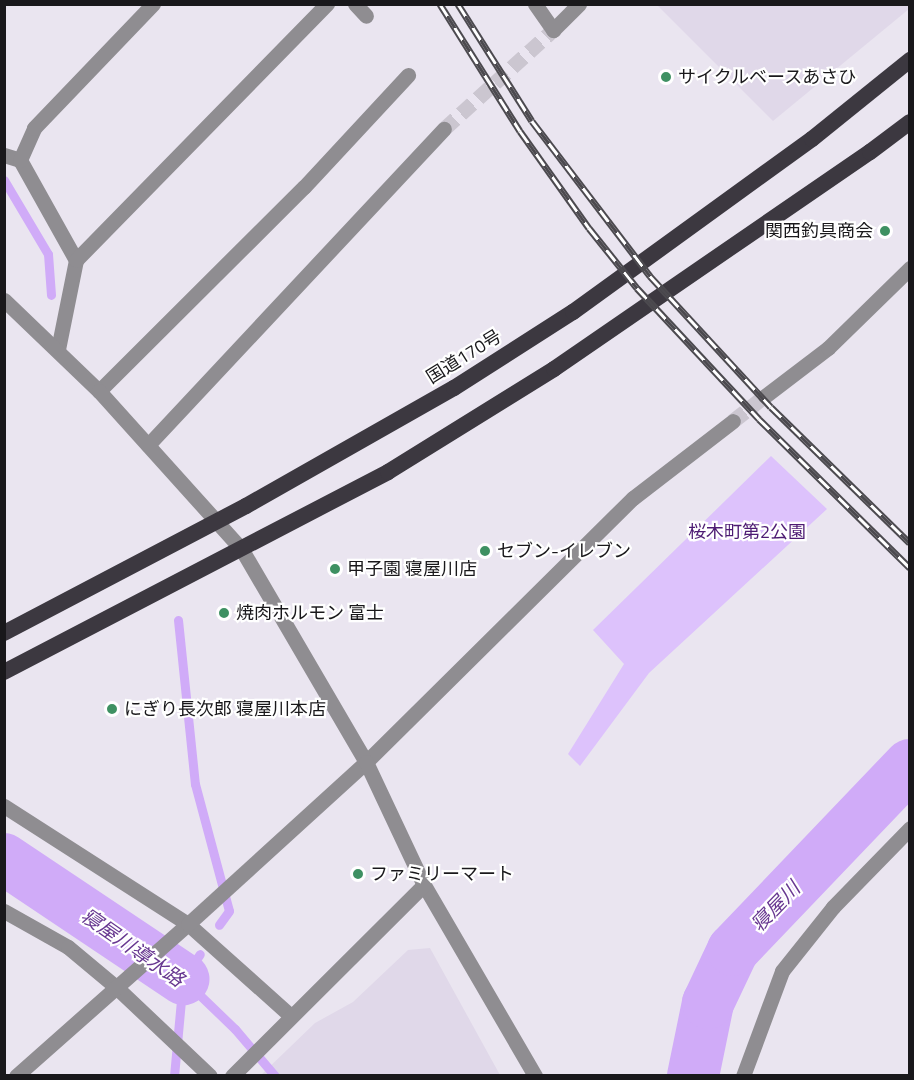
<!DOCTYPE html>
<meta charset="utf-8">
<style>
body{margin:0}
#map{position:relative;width:914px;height:1080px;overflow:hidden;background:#eae5f0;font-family:"Titillium Web","Noto Sans JP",sans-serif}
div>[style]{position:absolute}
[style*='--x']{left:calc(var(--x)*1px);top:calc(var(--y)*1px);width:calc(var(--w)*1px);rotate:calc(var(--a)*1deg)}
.built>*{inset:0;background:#e0d8e9}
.green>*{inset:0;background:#ddc2fc}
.stream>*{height:9px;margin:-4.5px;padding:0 4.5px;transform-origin:4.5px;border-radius:4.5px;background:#d0abf8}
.river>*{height:52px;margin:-26px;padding:0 26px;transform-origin:26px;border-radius:26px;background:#d0abf8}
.minor-tunnel>*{height:15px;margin-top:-7.5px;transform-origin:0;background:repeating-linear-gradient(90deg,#cbc6d0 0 15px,transparent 0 23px)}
.minor>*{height:15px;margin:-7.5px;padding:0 7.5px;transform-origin:7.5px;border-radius:7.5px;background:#8f8d91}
.tertiary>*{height:15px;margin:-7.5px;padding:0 7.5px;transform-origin:7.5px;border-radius:7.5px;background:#8f8d91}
.trunk>*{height:16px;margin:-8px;padding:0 8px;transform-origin:8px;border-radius:8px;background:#3c3840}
.rail>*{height:7px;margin-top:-3.5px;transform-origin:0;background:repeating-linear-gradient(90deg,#fff 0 14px,#4c4a4f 0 28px);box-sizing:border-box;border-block:2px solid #4c4a4f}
.dots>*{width:16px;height:16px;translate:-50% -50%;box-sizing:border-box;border:3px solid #fff;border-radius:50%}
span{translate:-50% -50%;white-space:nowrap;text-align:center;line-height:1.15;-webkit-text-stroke:4.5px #fff;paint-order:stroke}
.poi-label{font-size:18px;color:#19181b}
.left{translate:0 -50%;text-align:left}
.right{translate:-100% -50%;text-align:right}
.street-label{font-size:18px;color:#19181b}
.park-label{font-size:18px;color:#4d1b73}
.water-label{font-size:20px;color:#683891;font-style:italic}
.frame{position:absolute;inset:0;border:6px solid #19181b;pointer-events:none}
</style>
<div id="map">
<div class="built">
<i style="clip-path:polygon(909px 4px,909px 9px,773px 121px,657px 5px)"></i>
<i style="clip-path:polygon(430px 948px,500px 1075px,261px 1075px,315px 1023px,353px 1002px,408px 950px)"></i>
</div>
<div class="green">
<i style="clip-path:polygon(771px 456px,827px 509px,649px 673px,580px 766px,568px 754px,624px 664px,593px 630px)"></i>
</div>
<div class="stream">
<i style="--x:4;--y:180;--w:86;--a:59.3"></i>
<i style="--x:48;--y:254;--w:41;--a:85.8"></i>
<i style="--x:178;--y:620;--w:165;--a:84.1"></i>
<i style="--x:195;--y:784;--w:131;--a:75"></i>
<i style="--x:229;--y:911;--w:17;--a:126"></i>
<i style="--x:183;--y:979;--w:72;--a:43.9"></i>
<i style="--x:235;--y:1029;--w:62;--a:49.6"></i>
<i style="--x:174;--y:1076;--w:97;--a:-84.7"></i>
<i style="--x:183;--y:979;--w:30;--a:-56"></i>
</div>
<div class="river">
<i style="--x:4;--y:859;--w:216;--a:33.8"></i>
<i style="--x:693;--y:1076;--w:75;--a:-78.4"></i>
<i style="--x:708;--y:1003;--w:59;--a:-64.7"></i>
<i style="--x:733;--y:950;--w:256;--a:-46.3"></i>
</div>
<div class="minor-tunnel">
<i style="--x:444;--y:129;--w:147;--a:-42.2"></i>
<i style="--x:733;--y:421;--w:41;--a:-38"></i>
</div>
<div class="minor">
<i style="--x:355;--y:4;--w:16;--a:47"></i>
<i style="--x:535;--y:4;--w:32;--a:55"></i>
<i style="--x:553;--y:30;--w:37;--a:-45"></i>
<i style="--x:4;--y:155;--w:17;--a:17"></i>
<i style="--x:20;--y:160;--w:115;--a:60.8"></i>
<i style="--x:76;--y:260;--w:91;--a:101.4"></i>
<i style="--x:20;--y:160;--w:35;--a:-66"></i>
<i style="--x:34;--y:128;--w:172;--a:-46.2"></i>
<i style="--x:76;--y:260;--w:359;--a:-45.6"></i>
<i style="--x:99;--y:391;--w:289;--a:-44.9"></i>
<i style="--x:304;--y:187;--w:153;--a:-47.1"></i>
<i style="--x:765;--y:396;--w:79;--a:-37.3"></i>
<i style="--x:828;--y:348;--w:115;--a:-44.3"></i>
<i style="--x:148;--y:445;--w:433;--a:-46.9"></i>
<i style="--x:4;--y:806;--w:219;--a:32.7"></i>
<i style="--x:188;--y:924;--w:138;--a:41.8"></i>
<i style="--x:4;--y:911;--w:73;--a:29.4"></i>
<i style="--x:68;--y:947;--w:62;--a:39.8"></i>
<i style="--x:116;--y:987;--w:129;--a:43.4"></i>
<i style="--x:16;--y:1076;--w:230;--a:-41.5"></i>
<i style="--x:188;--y:924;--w:241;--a:-42.3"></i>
<i style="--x:366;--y:762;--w:375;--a:-44.7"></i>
<i style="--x:633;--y:498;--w:126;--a:-37.6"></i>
<i style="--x:743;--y:1076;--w:112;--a:-69.6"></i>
<i style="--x:782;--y:971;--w:82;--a:-51.4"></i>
<i style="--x:833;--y:907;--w:110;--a:-45.7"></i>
</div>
<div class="tertiary">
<i style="--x:4;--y:300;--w:132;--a:43.8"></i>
<i style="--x:99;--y:391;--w:214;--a:48"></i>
<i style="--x:242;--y:550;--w:246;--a:59.7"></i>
<i style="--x:366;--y:762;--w:136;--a:64.8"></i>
<i style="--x:424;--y:885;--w:221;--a:59.8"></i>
<i style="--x:232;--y:1076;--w:271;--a:-44.9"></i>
</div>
<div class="trunk">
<i style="--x:4;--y:633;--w:273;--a:-27.7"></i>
<i style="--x:246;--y:506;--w:239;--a:-29.6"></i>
<i style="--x:454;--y:388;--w:141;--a:-32.6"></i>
<i style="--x:573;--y:312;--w:295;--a:-35.9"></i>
<i style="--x:812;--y:139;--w:126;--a:-38.9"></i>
<i style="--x:4;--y:672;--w:433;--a:-27.5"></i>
<i style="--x:388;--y:472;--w:195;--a:-31.8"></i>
<i style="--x:554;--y:369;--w:383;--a:-34.5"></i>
<i style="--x:870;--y:152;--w:50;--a:-36.9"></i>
</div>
<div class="rail">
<i style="--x:440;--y:4;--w:150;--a:57.8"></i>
<i style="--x:520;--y:131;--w:119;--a:54.6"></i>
<i style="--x:589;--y:228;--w:77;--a:51.3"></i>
<i style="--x:637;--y:288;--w:179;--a:47"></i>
<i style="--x:759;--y:419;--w:212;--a:44.6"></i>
<i style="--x:458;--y:4;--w:138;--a:57.7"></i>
<i style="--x:532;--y:121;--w:195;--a:52.7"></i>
<i style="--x:650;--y:276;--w:178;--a:47.3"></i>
<i style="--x:771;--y:407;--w:194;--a:44.4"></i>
</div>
<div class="dots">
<i style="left:666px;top:77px;background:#3e9062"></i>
<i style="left:885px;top:231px;background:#3e9062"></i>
<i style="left:485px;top:551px;background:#3e9062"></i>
<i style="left:335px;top:569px;background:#3e9062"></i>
<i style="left:224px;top:613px;background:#3e9062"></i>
<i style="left:112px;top:709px;background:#3e9062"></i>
<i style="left:358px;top:874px;background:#3e9062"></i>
</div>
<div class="poi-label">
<span class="left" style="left:678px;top:77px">サイクルベースあさひ</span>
<span class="right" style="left:873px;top:231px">関西釣具商会</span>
<span class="left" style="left:497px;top:551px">セブン-イレブン</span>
<span class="left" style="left:347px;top:569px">甲子園 寝屋川店</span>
<span class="left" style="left:236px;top:613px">焼肉ホルモン 富士</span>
<span class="left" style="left:124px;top:709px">にぎり長次郎 寝屋川本店</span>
<span class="left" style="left:370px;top:874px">ファミリーマート</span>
</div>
<div class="street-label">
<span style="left:464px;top:357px;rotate:-32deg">国道170号</span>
</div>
<div class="park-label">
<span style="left:747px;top:532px">桜木町第2公園</span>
</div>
<div class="water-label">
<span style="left:775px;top:906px;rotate:-46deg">寝屋川</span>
<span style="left:133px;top:947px;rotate:35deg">寝屋川導水路</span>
</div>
<div class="frame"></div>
</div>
